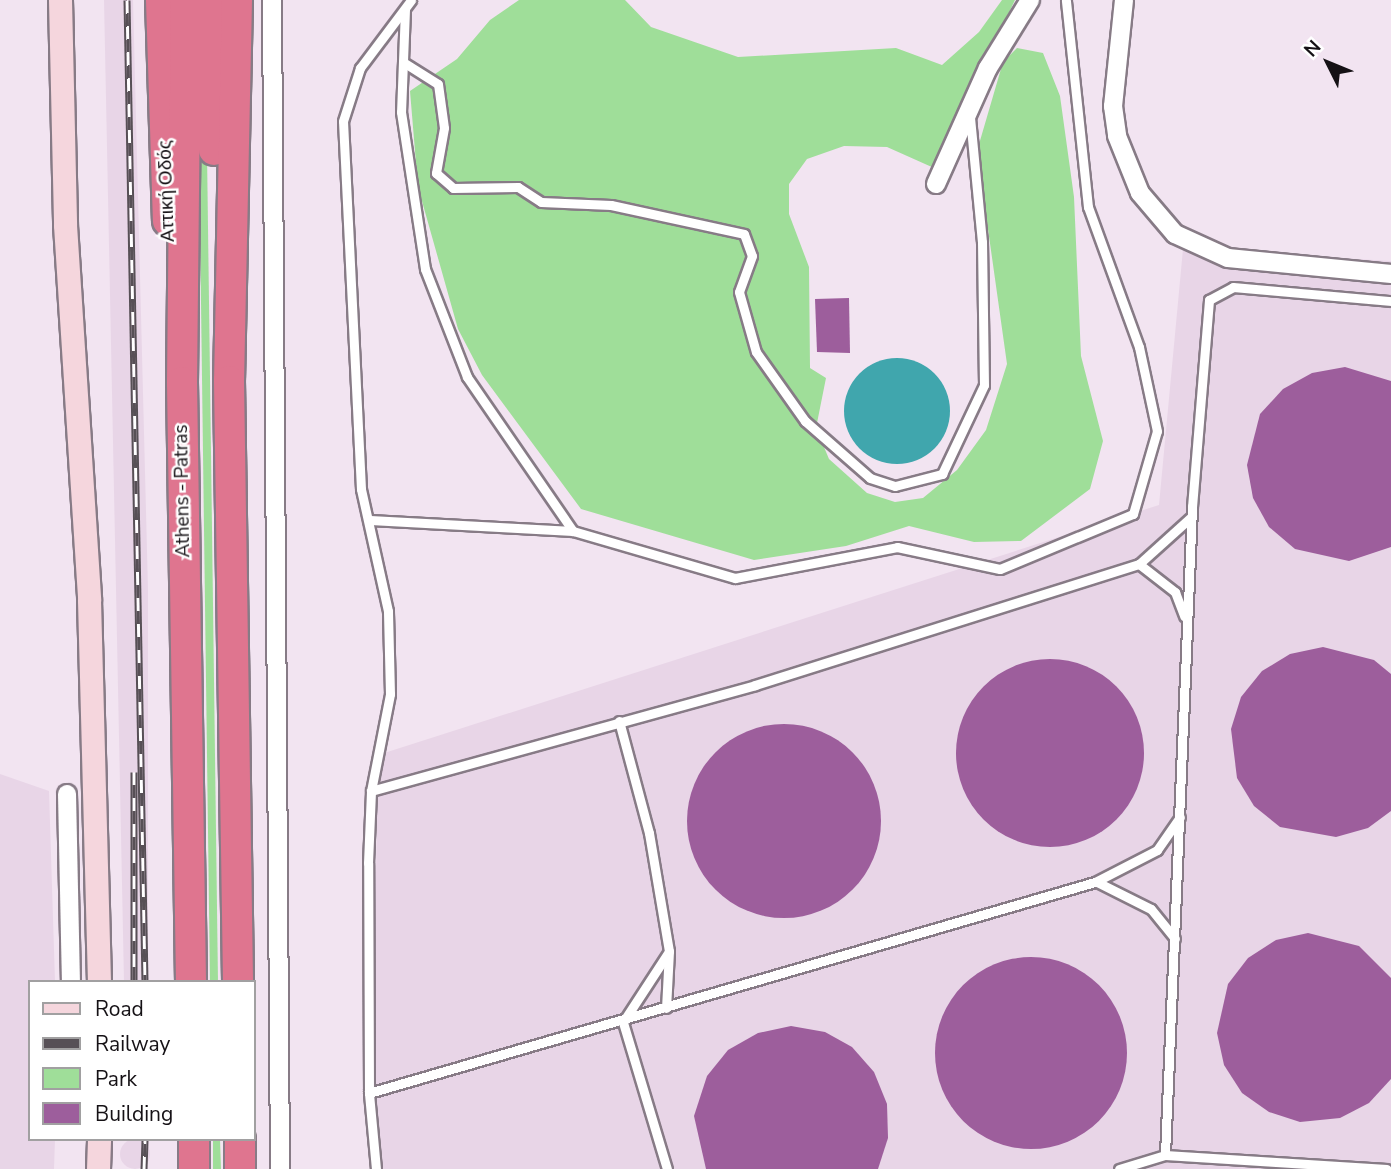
<!DOCTYPE html>
<meta charset="utf-8">
<style>
body{margin:0}
#map{position:relative;width:1391px;height:1169px;overflow:hidden;background:#f2e4f1;font-family:"Nunito Sans",sans-serif}
div>[style]{position:absolute}
[style*='--x']{left:calc(var(--x)*1px);top:calc(var(--y)*1px);width:calc(var(--w)*1px);rotate:calc(var(--a)*1deg)}
.built>*{inset:0;background:#e8d5e7}
.round{border-radius:50%}
.green>*{inset:0;background:#9fde99}
.water>*{inset:0;background:#40a6ad}
.building>*{inset:0;background:#9d5e9c}
.roads{filter:drop-shadow(2px 0 #877b86) drop-shadow(-2px 0 #877b86) drop-shadow(0 2px #877b86) drop-shadow(0 -2px #877b86)}
.lane>*{height:9px;margin:-4.5px;padding:0 4.5px;transform-origin:4.5px;border-radius:4.5px;background:#fff}
.street>*{height:18px;margin:-9px;padding:0 9px;transform-origin:9px;border-radius:9px;background:#fff}
.secondary>*{height:23px;margin:-11.5px;padding:0 11.5px;transform-origin:11.5px;border-radius:11.5px;background:#f5d6dd}
.highway>*{height:30px;margin:-15px;padding:0 15px;transform-origin:15px;border-radius:15px;background:#df758f}
.rail>*{height:7px;margin-top:-3.5px;transform-origin:0;background:repeating-linear-gradient(90deg,#fff 0 13px,#575056 0 26px);box-sizing:border-box;border-block:2px solid #575056}
span{translate:-50% -50%;white-space:nowrap;text-align:center;line-height:1.15;-webkit-text-stroke:5px #fff;paint-order:stroke}
.street-label{font-size:19px;color:#151115}
.legend{position:absolute;left:28px;top:980px;width:228px;height:161px;box-sizing:border-box;background:#fff;border:2px solid #a1a0a1;margin:0;padding:9px 12px;list-style:none;font-size:21px;color:#151115}
.legend li{display:flex;align-items:center;gap:14px;height:35px}
.legend b{width:35px;border:2px solid #a1a0a1}
.north{position:absolute;left:1293px;top:28px;width:70px;height:70px;-webkit-text-stroke:5px #fff;paint-order:stroke;rotate:313deg;font-size:19px;font-weight:700;line-height:28px;text-align:center;color:#151115}
.north::after{content:'';display:block;margin:auto;width:24px;height:32px;background:#151115;clip-path:polygon(50% 0,100% 100%,50% 72%,0 100%)}
</style>
<div id="map">
<div class="built">
<i style="clip-path:polygon(104px 0,133px 0,148px 590px,148px 982px,124px 982px)"></i>
<i style="clip-path:polygon(1183px 249px,1391px 261px,1391px 1169px,371px 1169px,378px 755px,1159px 505px)"></i>
<i style="clip-path:polygon(0 774px,49px 791px,55px 982px,30px 982px,30px 1139px,55px 1139px,54px 1169px,0 1169px)"></i>
<i class="round" style="left:120px;top:1139px;width:30px;height:30px"></i>
</div>
<div class="green">
<i style="clip-path:polygon(197px 0,205px 0,218px 982px,210px 982px)"></i>
<i style="clip-path:polygon(519px 0,625px 0,651px 27px,738px 57px,896px 48px,942px 65px,979px 32px,1002px 0,1015px 0,934px 168px,887px 147px,844px 146px,807px 159px,789px 184px,789px 214px,809px 267px,810px 368px,826px 378px,816px 428px,829px 459px,867px 493px,895px 502px,923px 498px,957px 470px,986px 430px,1007px 364px,977px 151px,1003px 62px,1017px 48px,1043px 53px,1060px 96px,1074px 197px,1081px 356px,1103px 441px,1090px 489px,1021px 541px,974px 542px,909px 526px,846px 546px,754px 560px,581px 509px,482px 375px,458px 329px,418px 187px,410px 91px,457px 59px,490px 20px)"></i>
<i style="clip-path:polygon(213px 1139px,220px 1139px,221px 1169px,213px 1169px)"></i>
</div>
<div class="water">
<i class="round" style="left:844px;top:358px;width:106px;height:106px"></i>
</div>
<div class="building">
<i style="clip-path:polygon(849px 298px,850px 353px,817px 352px,815px 299px)"></i>
<i style="clip-path:polygon(1345px 367px,1391px 381px,1391px 547px,1349px 561px,1295px 549px,1269px 527px,1253px 498px,1247px 465px,1260px 414px,1283px 389px,1312px 373px)"></i>
<i style="clip-path:polygon(1323px 647px,1374px 660px,1391px 674px,1391px 811px,1368px 828px,1336px 837px,1280px 827px,1254px 806px,1237px 778px,1231px 729px,1241px 697px,1262px 671px,1290px 654px)"></i>
<i class="round" style="left:956px;top:659px;width:188px;height:188px"></i>
<i class="round" style="left:687px;top:724px;width:194px;height:194px"></i>
<i style="clip-path:polygon(1308px 933px,1359px 946px,1391px 978px,1391px 1079px,1369px 1103px,1340px 1118px,1300px 1122px,1269px 1112px,1242px 1093px,1224px 1065px,1217px 1033px,1228px 984px,1248px 958px,1276px 940px)"></i>
<i class="round" style="left:935px;top:957px;width:192px;height:192px"></i>
<i style="clip-path:polygon(791px 1026px,825px 1032px,852px 1047px,874px 1072px,887px 1104px,888px 1138px,878px 1169px,706px 1169px,694px 1116px,707px 1076px,728px 1050px,758px 1033px)"></i>
</div>
<div class="roads">
<div class="lane">
<i style="--x:405;--y:9;--w:103;--a:92.2"></i>
<i style="--x:401;--y:112;--w:159;--a:81.3"></i>
<i style="--x:425;--y:269;--w:116;--a:68.7"></i>
<i style="--x:467;--y:377;--w:187;--a:55.5"></i>
<i style="--x:403;--y:62;--w:41;--a:32.2"></i>
<i style="--x:438;--y:84;--w:44;--a:82.2"></i>
<i style="--x:444;--y:128;--w:46;--a:100.1"></i>
<i style="--x:436;--y:173;--w:23;--a:41"></i>
<i style="--x:453;--y:188;--w:65;--a:-0.9"></i>
<i style="--x:518;--y:187;--w:27;--a:33"></i>
<i style="--x:541;--y:202;--w:70;--a:2.5"></i>
<i style="--x:611;--y:205;--w:136;--a:12.3"></i>
<i style="--x:744;--y:234;--w:23;--a:70"></i>
<i style="--x:752;--y:256;--w:38;--a:110"></i>
<i style="--x:739;--y:292;--w:62;--a:74.2"></i>
<i style="--x:756;--y:352;--w:85;--a:54.6"></i>
<i style="--x:805;--y:421;--w:86;--a:41.2"></i>
<i style="--x:870;--y:478;--w:26;--a:18"></i>
<i style="--x:895;--y:486;--w:49;--a:-14.3"></i>
<i style="--x:942;--y:474;--w:98;--a:-64.7"></i>
<i style="--x:984;--y:385;--w:143;--a:-90.8"></i>
<i style="--x:982;--y:242;--w:125;--a:-95.5"></i>
<i style="--x:370;--y:520;--w:203;--a:3.1"></i>
<i style="--x:573;--y:531;--w:169;--a:16.2"></i>
<i style="--x:735;--y:578;--w:165;--a:-10.8"></i>
<i style="--x:897;--y:547;--w:105;--a:12.1"></i>
<i style="--x:1000;--y:569;--w:144;--a:-22.5"></i>
<i style="--x:1133;--y:514;--w:86;--a:-73.9"></i>
<i style="--x:1157;--y:431;--w:86;--a:-102.1"></i>
<i style="--x:1139;--y:347;--w:149;--a:-110"></i>
<i style="--x:1088;--y:207;--w:208;--a:-96.1"></i>
<i style="--x:1139;--y:564;--w:46;--a:37.9"></i>
<i style="--x:1175;--y:592;--w:26;--a:69"></i>
<i style="--x:619;--y:721;--w:116;--a:75"></i>
<i style="--x:649;--y:833;--w:120;--a:80.4"></i>
<i style="--x:669;--y:951;--w:57;--a:93"></i>
<i style="--x:371;--y:791;--w:398;--a:-15.4"></i>
<i style="--x:755;--y:685;--w:403;--a:-17.5"></i>
<i style="--x:1139;--y:564;--w:70;--a:-42.1"></i>
<i style="--x:1097;--y:882;--w:60;--a:26.6"></i>
<i style="--x:1151;--y:909;--w:38;--a:51"></i>
<i style="--x:369;--y:1093;--w:756;--a:-16.21"></i>
<i style="--x:1095;--y:882;--w:70;--a:-27.3"></i>
<i style="--x:1157;--y:850;--w:40;--a:-55.1"></i>
<i style="--x:1165;--y:1155;--w:649;--a:-87.61"></i>
<i style="--x:1192;--y:507;--w:208;--a:-85.3"></i>
<i style="--x:1209;--y:300;--w:27;--a:-28"></i>
<i style="--x:1233;--y:287;--w:159;--a:5.1"></i>
<i style="--x:376;--y:1169;--w:76;--a:-95.3"></i>
<i style="--x:369;--y:1093;--w:230;--a:-90.2"></i>
<i style="--x:368;--y:863;--w:72;--a:-87.6"></i>
<i style="--x:371;--y:791;--w:99;--a:-78.9"></i>
<i style="--x:390;--y:694;--w:83;--a:-91.4"></i>
<i style="--x:388;--y:611;--w:125;--a:-102.5"></i>
<i style="--x:361;--y:489;--w:368;--a:-92.8"></i>
<i style="--x:343;--y:121;--w:56;--a:-72.2"></i>
<i style="--x:360;--y:68;--w:85;--a:-53.1"></i>
<i style="--x:667;--y:1169;--w:153;--a:-106.7"></i>
<i style="--x:623;--y:1022;--w:82;--a:-56.9"></i>
<i style="--x:1119;--y:1169;--w:48;--a:-16.9"></i>
<i style="--x:1165;--y:1155;--w:222;--a:3.6"></i>
</div>
<div class="street">
<i style="--x:272;--y:0;--w:1169;--a:89.61"></i>
<i style="--x:1124;--y:0;--w:107;--a:95.9"></i>
<i style="--x:1113;--y:106;--w:30;--a:82"></i>
<i style="--x:1117;--y:136;--w:61;--a:68"></i>
<i style="--x:1140;--y:193;--w:54;--a:49.5"></i>
<i style="--x:1175;--y:234;--w:58;--a:24.4"></i>
<i style="--x:1228;--y:258;--w:164;--a:5.6"></i>
<i style="--x:936;--y:184;--w:127;--a:-65.9"></i>
<i style="--x:988;--y:68;--w:80;--a:-58.3"></i>
<i style="--x:67;--y:794;--w:188;--a:88.8"></i>
</div>
<div class="secondary">
<i style="--x:60;--y:0;--w:225;--a:88.7"></i>
<i style="--x:65;--y:225;--w:376;--a:86.3"></i>
<i style="--x:89;--y:600;--w:382;--a:88.5"></i>
<i style="--x:98;--y:1169;--w:30;--a:-88"></i>
</div>
<div class="highway">
<i style="--x:161;--y:0;--w:221;--a:88.2"></i>
<i style="--x:186;--y:0;--w:382;--a:90.6"></i>
<i style="--x:182;--y:382;--w:600;--a:89.14"></i>
<i style="--x:214;--y:0;--w:150;--a:90"></i>
<i style="--x:237;--y:0;--w:381;--a:91.2"></i>
<i style="--x:229;--y:381;--w:601;--a:89.14"></i>
<i style="--x:194;--y:1139;--w:30;--a:90"></i>
<i style="--x:240;--y:1139;--w:30;--a:90"></i>
</div>
</div>
<div class="rail">
<i style="--x:127;--y:0;--w:982;--a:88.95"></i>
<i style="--x:134;--y:772;--w:210;--a:90"></i>
<i style="--x:144;--y:1169;--w:30;--a:-88"></i>
</div>
<div class="street-label">
<span style="left:167px;top:191px;rotate:-92deg">Αττική Οδός</span>
<span style="left:183px;top:491px;rotate:-91deg">Athens - Patras</span>
</div>
<ul class="legend">
<li><b style="height:9px;background:#f5d6dd"></b>Road</li>
<li><b style="height:9px;background:#575056"></b>Railway</li>
<li><b style="height:19px;background:#9fde99"></b>Park</li>
<li><b style="height:19px;background:#9d5e9c"></b>Building</li>
</ul>
<div class="north">N</div>
</div>
